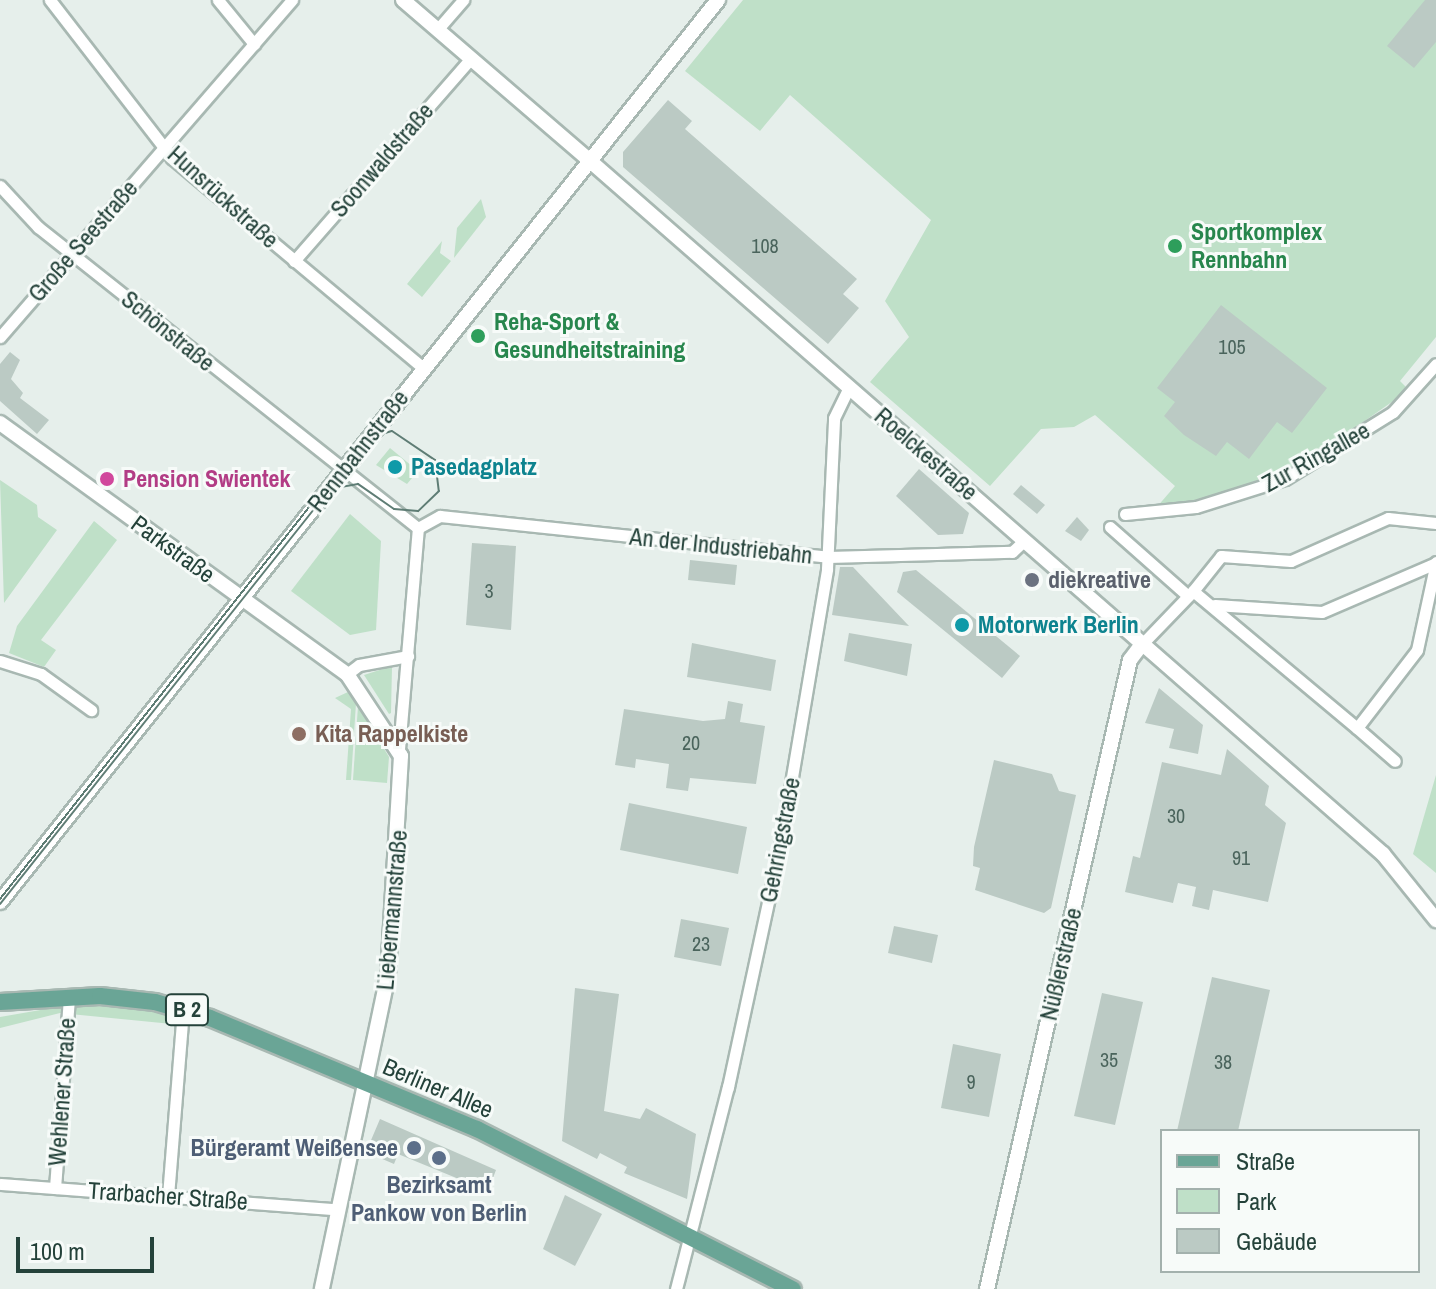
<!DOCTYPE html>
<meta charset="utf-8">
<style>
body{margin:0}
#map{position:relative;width:1436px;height:1289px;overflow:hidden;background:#e6efeb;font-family:"Archivo Narrow",sans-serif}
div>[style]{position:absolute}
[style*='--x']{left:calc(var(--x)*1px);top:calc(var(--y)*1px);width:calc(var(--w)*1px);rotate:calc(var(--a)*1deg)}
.green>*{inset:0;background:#bfe0c8}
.building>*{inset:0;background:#bbcac4}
.roads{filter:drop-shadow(2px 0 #a8b8b2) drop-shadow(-2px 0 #a8b8b2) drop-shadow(0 2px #a8b8b2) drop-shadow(0 -2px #a8b8b2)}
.minor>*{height:11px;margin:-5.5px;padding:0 5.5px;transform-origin:5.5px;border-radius:5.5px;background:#fff}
.tertiary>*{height:14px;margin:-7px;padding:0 7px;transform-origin:7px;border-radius:7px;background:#fff}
.secondary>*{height:14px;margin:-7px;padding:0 7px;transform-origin:7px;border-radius:7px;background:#fff}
.primary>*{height:16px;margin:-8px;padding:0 8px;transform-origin:8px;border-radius:8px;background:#6aa596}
.tram>*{height:2px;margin:-1px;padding:0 1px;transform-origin:1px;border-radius:1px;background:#5f7d75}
.dots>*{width:22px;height:22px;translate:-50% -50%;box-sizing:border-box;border:4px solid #f7fbf9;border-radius:50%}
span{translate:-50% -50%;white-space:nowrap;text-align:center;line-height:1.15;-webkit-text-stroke:6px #f7fbf9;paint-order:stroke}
.number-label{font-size:20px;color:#4a645c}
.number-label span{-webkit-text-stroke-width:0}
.shield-label span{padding:2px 6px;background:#f7fbf9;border:2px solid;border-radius:6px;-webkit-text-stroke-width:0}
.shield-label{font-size:22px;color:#24423a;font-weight:700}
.street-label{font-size:24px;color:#24423a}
.leisure-label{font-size:24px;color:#27864d;font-weight:700}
.left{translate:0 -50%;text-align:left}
.culture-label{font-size:24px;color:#0d838f;font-weight:700}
.hotel-label{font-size:24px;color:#b23c85;font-weight:700}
.worship-label{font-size:24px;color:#5b616d;font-weight:700}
.education-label{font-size:24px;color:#785e54;font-weight:700}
.service-label{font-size:24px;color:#4e5e75;font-weight:700}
.right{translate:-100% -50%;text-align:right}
.legend{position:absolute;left:1160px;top:1129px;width:260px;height:144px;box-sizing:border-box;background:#f7fbf9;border:2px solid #a3b1ad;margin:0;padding:10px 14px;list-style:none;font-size:24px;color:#24423a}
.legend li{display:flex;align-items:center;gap:16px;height:40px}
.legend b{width:40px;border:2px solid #a3b1ad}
.scale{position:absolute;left:16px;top:1237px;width:138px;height:36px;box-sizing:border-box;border:4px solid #24423a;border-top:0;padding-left:10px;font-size:24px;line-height:28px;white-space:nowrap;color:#24423a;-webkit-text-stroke:6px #f7fbf9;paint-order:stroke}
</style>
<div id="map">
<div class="green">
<i style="clip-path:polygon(743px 0,1436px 0,1436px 337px,1400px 381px,1409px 390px,1303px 464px,1193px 503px,1156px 508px,1175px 486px,1095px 415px,1074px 427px,1041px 429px,990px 486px,870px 382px,909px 337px,885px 301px,931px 220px,790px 95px,760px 131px,685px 71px)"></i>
<i style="clip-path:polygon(481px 199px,486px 217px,454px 258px,457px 228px)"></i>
<i style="clip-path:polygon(442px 241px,440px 253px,451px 261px,422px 297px,407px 284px)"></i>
<i style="clip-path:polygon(390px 448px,418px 471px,407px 484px,376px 465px)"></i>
<i style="clip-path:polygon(0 480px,37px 505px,38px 517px,57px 530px,4px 603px)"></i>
<i style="clip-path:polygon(350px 514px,381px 541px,376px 630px,350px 635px,291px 591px)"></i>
<i style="clip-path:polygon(94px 521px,117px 540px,41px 640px,56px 650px,44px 667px,9px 653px,17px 626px)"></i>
<i style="clip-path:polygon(392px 666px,391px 713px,389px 714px,364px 675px)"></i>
<i style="clip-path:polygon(348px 692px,356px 703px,351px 780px,346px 780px,351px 709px,335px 698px)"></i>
<i style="clip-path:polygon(358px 706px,389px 757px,387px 783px,353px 780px)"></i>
<i style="clip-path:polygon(1436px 775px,1436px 873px,1413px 854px)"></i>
<i style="clip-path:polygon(75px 1004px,173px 1013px,172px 1024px,60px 1013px,0 1028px,0 1017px)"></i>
</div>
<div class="building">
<i style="clip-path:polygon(1425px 0,1436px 0,1436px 42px,1414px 68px,1387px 46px)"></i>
<i style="clip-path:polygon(668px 100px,692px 121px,685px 129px,857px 279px,843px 294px,859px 308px,828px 344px,623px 167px,623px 152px)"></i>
<i style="clip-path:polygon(1221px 305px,1327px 388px,1292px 433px,1277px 422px,1249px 459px,1227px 442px,1216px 456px,1184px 435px,1164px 416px,1175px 402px,1157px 388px)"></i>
<i style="clip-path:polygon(10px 352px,20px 360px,11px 379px,23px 393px,20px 398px,49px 420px,37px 434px,0 401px,0 364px)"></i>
<i style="clip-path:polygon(919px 469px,969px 513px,963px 534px,938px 535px,896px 496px)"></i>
<i style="clip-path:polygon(1021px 485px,1045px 505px,1037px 514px,1013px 494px)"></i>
<i style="clip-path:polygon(1077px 517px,1089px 530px,1081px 541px,1065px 531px)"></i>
<i style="clip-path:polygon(472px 543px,516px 546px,511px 630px,466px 625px)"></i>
<i style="clip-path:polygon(690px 560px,737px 565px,735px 585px,688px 580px)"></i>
<i style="clip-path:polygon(840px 567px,853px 567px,909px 626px,832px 615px)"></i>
<i style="clip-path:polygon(916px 570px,1020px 656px,1002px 678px,897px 592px,903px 572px)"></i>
<i style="clip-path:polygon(849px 633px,912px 644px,907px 676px,844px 661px)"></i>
<i style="clip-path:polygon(692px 643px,776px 660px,771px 691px,687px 677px)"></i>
<i style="clip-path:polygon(1159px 688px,1203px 725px,1198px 754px,1169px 748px,1174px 729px,1145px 723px)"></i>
<i style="clip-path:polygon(728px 701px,743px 704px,740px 722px,765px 726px,756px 784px,690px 778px,688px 791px,666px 788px,669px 764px,636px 759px,635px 768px,615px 765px,624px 709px,703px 721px,725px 719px)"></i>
<i style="clip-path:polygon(1227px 749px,1269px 786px,1265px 805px,1286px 823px,1268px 902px,1213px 890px,1209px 910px,1192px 906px,1196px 887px,1178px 883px,1173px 903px,1125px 892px,1133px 856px,1140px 858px,1162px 762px,1221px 775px)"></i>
<i style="clip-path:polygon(994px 760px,1052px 774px,1059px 791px,1076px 795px,1051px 908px,1044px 913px,975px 890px,980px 868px,973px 866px,974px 847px)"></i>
<i style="clip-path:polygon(629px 803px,747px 827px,738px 874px,620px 850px)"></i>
<i style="clip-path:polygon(681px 919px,729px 928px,721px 966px,674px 957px)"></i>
<i style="clip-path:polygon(894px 926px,938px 935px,932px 963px,888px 953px)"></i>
<i style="clip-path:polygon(1212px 977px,1270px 990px,1238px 1131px,1177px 1131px)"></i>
<i style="clip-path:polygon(575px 988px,619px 994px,604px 1111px,640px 1119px,646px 1108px,696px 1134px,687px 1199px,624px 1173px,627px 1167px,600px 1153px,597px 1159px,562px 1141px)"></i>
<i style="clip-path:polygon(1102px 993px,1143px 1002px,1115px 1125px,1074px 1116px)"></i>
<i style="clip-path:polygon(953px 1044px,1001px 1054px,989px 1117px,941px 1108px)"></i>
<i style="clip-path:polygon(380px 1119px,496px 1170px,488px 1191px,398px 1154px,394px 1164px,366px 1152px)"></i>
<i style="clip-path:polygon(565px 1195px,602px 1214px,575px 1266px,543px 1249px)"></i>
</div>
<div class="roads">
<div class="minor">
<i style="--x:50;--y:0;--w:200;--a:52.3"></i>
<i style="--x:172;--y:158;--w:327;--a:39.9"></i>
<i style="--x:218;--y:0;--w:57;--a:50.7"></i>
<i style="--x:437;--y:30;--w:40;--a:-49"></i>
<i style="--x:0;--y:186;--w:56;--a:47.2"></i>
<i style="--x:38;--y:227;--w:485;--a:38.4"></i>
<i style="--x:294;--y:261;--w:269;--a:-48.9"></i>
<i style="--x:0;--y:337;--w:446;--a:-49.1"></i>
<i style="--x:1125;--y:514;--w:71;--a:-5.6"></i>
<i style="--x:1196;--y:507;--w:93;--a:-17.5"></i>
<i style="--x:1285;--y:479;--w:127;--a:-31.8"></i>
<i style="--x:1393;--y:412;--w:64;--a:-48.1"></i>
<i style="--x:1110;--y:527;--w:104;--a:41.5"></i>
<i style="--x:418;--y:528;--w:25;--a:-29"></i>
<i style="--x:440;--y:516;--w:390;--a:6"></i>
<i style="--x:828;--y:557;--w:184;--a:-1.6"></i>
<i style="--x:1012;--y:552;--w:16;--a:-43"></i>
<i style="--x:1193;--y:591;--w:45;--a:-51.3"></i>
<i style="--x:1221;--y:556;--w:70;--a:4.1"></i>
<i style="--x:1291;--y:561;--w:106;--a:-23.9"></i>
<i style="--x:1388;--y:518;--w:48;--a:5.9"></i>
<i style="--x:1215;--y:605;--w:107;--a:3.7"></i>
<i style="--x:1322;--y:612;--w:124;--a:-23.3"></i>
<i style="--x:1143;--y:643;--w:72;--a:-46.1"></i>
<i style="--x:1193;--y:591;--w:214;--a:39.9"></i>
<i style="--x:1357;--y:728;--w:98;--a:-52.4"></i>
<i style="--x:1417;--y:650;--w:90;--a:-77.8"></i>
<i style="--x:0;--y:661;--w:43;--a:17.6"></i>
<i style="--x:41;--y:674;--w:62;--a:35.8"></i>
<i style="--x:347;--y:674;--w:15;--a:-37"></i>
<i style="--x:359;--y:665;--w:50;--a:-10.4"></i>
<i style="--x:1357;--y:728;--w:50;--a:41"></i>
<i style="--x:399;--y:749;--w:222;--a:-85.1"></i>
<i style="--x:0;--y:1184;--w:337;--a:4.3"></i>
<i style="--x:55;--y:1188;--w:193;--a:-85.8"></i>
<i style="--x:168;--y:1196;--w:188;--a:-85.4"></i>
<i style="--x:676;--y:1289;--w:209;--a:-75.6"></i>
<i style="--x:728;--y:1087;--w:251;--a:-77.8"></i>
<i style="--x:781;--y:842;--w:277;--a:-80.4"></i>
<i style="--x:827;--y:569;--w:151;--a:-87.3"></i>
<i style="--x:834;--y:418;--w:34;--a:-64"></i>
</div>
<div class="tertiary">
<i style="--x:403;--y:0;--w:245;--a:40.7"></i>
<i style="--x:0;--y:423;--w:428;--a:35.9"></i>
<i style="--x:347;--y:674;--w:98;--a:56.6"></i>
<i style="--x:401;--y:756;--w:219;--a:93.4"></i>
<i style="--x:388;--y:975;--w:321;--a:101.9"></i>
<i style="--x:987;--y:1289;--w:645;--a:-77.19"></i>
<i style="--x:1130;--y:660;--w:21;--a:-53"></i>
</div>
<div class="secondary">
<i style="--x:589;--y:160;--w:1055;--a:41.16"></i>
<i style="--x:1383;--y:854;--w:85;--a:51.2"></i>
<i style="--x:0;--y:902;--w:1153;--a:-51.48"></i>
</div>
<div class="primary">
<i style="--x:0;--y:1002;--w:100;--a:-3.4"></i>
<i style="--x:100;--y:996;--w:55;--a:6.2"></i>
<i style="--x:155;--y:1002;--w:57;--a:16.2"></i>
<i style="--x:210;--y:1018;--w:289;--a:22.6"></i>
<i style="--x:477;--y:1129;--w:354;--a:26.9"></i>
</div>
</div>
<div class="tram">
<i style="--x:0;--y:899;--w:585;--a:-51.74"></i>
<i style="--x:362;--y:440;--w:31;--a:-17"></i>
<i style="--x:392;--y:431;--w:52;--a:34"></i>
<i style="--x:435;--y:460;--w:31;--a:83"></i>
<i style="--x:439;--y:491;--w:29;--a:136"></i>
<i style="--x:418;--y:511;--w:24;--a:-175"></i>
<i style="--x:394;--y:509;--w:44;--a:-145.2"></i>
<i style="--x:358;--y:484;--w:28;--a:170"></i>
<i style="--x:330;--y:489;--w:530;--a:128.49"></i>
</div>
<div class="dots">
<i style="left:1175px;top:246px;background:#2e9e5b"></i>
<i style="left:478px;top:336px;background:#2e9e5b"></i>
<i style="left:395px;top:467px;background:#0f9aa8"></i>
<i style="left:107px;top:479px;background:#d1479c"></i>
<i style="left:1032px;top:580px;background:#6b7280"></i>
<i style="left:962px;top:625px;background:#0f9aa8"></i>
<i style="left:299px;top:734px;background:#8d6e63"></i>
<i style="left:414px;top:1148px;background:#5c6f8a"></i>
<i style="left:439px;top:1158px;background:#5c6f8a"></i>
</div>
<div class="number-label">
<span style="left:765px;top:245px">108</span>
<span style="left:1232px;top:346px">105</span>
<span style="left:489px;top:590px">3</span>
<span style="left:691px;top:742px">20</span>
<span style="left:1176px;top:815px">30</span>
<span style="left:1241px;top:857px">91</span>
<span style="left:701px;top:943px">23</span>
<span style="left:1109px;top:1059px">35</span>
<span style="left:1223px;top:1061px">38</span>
<span style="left:971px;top:1081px">9</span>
</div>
<div class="shield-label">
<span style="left:187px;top:1010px">B 2</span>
</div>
<div class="street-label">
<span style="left:382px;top:160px;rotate:-49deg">Soonwaldstraße</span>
<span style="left:223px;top:197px;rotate:42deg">Hunsrückstraße</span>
<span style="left:83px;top:241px;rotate:-49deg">Große Seestraße</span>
<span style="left:168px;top:331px;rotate:39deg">Schönstraße</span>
<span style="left:358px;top:451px;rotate:-52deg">Rennbahnstraße</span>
<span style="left:926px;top:454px;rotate:41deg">Roelckestraße</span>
<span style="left:1316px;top:457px;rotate:-29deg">Zur Ringallee</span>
<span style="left:721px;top:546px;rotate:6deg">An der Industriebahn</span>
<span style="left:173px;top:549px;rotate:36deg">Parkstraße</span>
<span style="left:780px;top:840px;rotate:-79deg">Gehringstraße</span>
<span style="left:392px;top:910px;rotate:-85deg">Liebermannstraße</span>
<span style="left:1061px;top:964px;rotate:-77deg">Nüßlerstraße</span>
<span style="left:438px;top:1088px;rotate:23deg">Berliner Allee</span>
<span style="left:62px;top:1092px;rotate:-86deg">Wehlener Straße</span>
<span style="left:168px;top:1196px;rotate:4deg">Trarbacher Straße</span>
</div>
<div class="leisure-label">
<span class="left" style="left:1191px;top:246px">Sportkomplex<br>Rennbahn</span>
<span class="left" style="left:494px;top:336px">Reha-Sport &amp;<br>Gesundheitstraining</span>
</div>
<div class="culture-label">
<span class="left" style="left:411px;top:467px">Pasedagplatz</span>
<span class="left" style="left:978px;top:625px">Motorwerk Berlin</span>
</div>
<div class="hotel-label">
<span class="left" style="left:123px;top:479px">Pension Swientek</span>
</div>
<div class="worship-label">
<span class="left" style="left:1048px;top:580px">diekreative</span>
</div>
<div class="education-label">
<span class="left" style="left:315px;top:734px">Kita Rappelkiste</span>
</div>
<div class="service-label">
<span class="right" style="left:398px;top:1148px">Bürgeramt Weißensee</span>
<span style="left:439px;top:1199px">Bezirksamt<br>Pankow von Berlin</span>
</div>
<ul class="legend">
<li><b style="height:10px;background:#6aa596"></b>Straße</li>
<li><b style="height:22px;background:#bfe0c8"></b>Park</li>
<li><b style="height:22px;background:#bbcac4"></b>Gebäude</li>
</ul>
<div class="scale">100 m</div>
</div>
